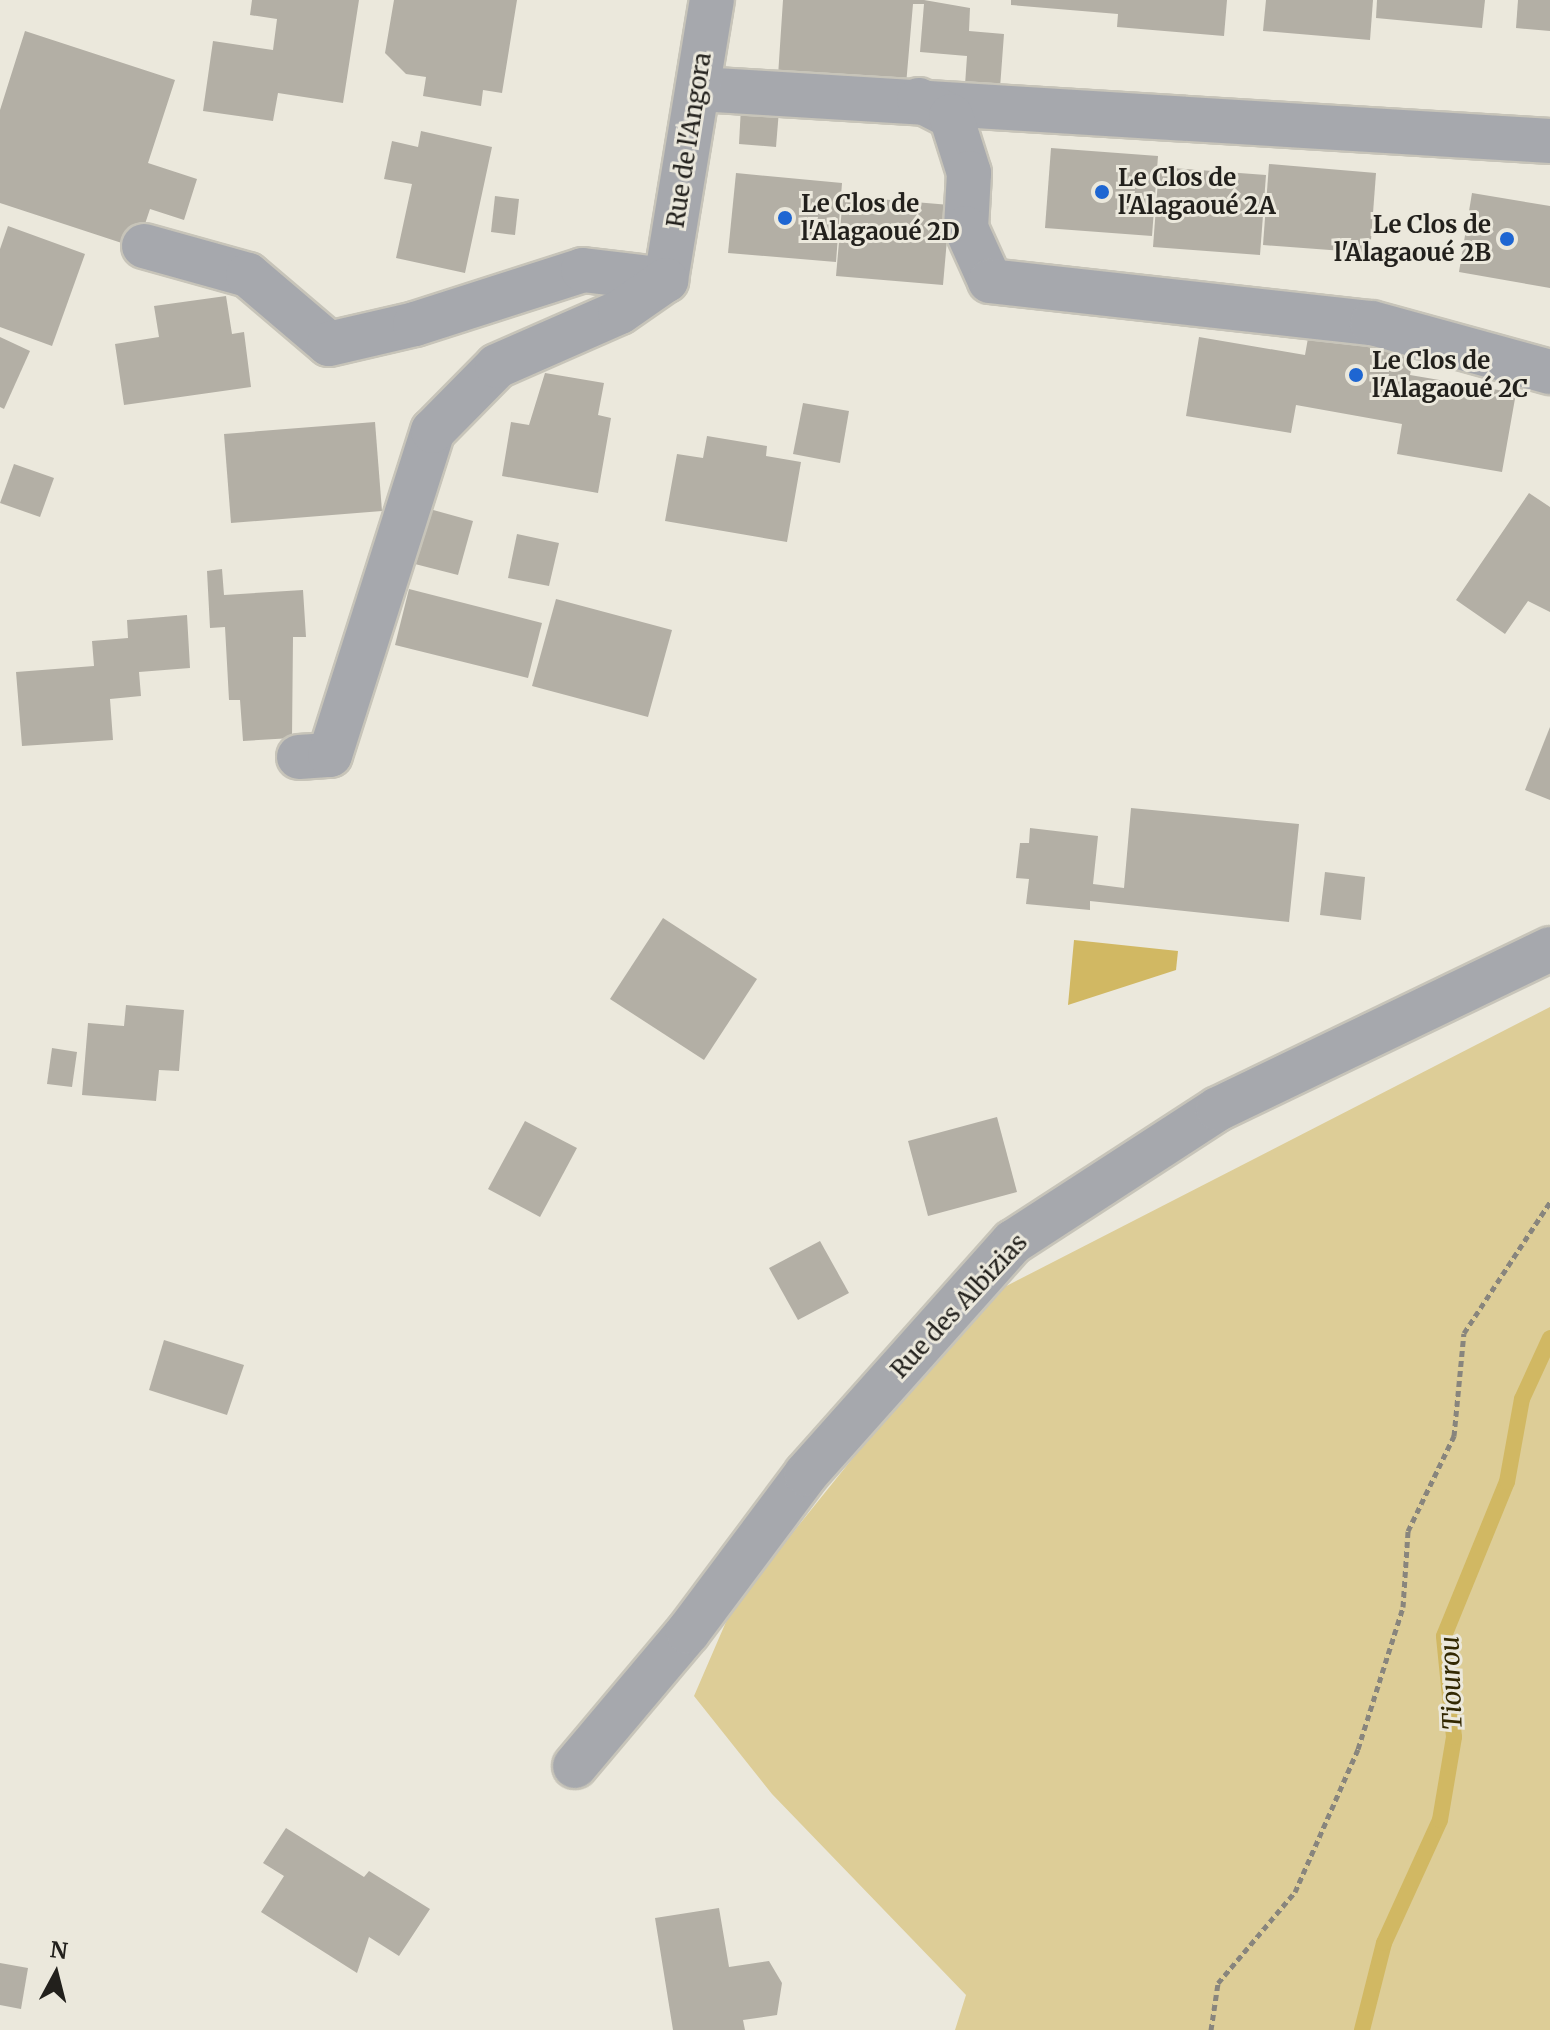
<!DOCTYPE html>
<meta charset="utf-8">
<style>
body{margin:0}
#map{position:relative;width:1550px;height:2030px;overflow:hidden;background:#ebe8dc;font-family:Merriweather,serif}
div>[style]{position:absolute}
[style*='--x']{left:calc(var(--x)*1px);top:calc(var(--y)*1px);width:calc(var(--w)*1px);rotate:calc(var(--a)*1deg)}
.green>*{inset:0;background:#ddcd97}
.water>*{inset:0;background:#d1b863}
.stream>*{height:16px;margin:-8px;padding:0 8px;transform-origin:8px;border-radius:8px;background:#d1b863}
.building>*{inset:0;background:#b3afa5}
.path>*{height:5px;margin-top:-2.5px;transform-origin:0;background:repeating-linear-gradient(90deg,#88857d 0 6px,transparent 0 10px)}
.roads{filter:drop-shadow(2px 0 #c7c4b9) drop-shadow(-2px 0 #c7c4b9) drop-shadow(0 2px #c7c4b9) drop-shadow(0 -2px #c7c4b9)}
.minor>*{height:44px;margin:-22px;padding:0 22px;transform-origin:22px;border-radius:22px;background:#a6a8ad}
.dots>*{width:22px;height:22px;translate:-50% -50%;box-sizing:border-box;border:4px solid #ebe8dc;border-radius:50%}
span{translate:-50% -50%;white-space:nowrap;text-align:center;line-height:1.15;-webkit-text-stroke:6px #ebe8dc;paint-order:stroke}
.street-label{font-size:24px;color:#22201c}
.poi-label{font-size:24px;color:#22201c;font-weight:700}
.left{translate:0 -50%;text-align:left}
.right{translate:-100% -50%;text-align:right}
.water-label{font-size:26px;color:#322802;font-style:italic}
.north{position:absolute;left:16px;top:1934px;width:80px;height:80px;-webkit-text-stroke:6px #ebe8dc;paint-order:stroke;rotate:7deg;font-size:22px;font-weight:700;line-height:32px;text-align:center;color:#22201c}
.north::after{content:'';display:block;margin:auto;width:28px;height:36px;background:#22201c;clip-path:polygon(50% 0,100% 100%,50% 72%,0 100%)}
</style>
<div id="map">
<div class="green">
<i style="clip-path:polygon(1550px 1007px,1550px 2030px,955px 2030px,966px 1995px,772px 1794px,694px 1696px,732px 1608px,981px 1299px)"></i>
</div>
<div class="water">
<i style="clip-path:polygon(1074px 940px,1178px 951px,1176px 970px,1068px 1005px)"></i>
</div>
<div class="stream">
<i style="--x:1362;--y:2030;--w:90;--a:-75.8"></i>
<i style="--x:1384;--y:1943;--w:135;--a:-65.5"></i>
<i style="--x:1440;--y:1820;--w:84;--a:-80.4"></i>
<i style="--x:1454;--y:1737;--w:101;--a:-95.7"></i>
<i style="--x:1444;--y:1636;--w:166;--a:-67.8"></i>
<i style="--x:1507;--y:1482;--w:84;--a:-79.8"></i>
<i style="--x:1522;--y:1399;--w:67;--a:-65.3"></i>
</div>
<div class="building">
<i style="clip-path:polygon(252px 0,359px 0,343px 103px,278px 93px,273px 121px,203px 111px,213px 41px,273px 50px,277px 19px,250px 15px)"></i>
<i style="clip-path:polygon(394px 0,517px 0,502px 93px,483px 90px,481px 106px,423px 96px,426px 77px,406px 74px,385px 53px)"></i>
<i style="clip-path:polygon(783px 0,924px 0,970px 8px,969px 31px,1004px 34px,1000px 88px,965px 85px,967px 56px,920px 52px,924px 4px,913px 4px,906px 85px,778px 76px)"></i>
<i style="clip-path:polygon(1011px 0,1227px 0,1224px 36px,1117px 27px,1118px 14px,1011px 5px)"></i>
<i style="clip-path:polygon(1266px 0,1373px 0,1370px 40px,1263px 31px)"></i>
<i style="clip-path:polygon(1377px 0,1485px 0,1482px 28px,1376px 18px)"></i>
<i style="clip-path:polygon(1518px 0,1550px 0,1550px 31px,1516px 28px)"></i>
<i style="clip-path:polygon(25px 31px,175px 80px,148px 163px,197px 179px,184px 220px,150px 209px,137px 248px,0 203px,0 110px)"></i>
<i style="clip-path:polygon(741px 107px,779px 110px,776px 147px,739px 144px)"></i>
<i style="clip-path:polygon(421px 131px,492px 147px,465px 273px,396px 258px,412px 184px,384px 179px,392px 141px,418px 147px)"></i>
<i style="clip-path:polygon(1051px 148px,1158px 156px,1152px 236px,1045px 228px)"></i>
<i style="clip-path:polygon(1269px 164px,1376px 173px,1370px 253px,1263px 245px)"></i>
<i style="clip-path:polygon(1159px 167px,1266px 175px,1260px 255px,1153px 247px)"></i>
<i style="clip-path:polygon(736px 173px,842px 183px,836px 262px,728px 253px)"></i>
<i style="clip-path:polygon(1472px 193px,1550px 206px,1550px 288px,1459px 272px)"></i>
<i style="clip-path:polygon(495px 196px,519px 199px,515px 235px,491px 232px)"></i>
<i style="clip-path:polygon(843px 196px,950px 205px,943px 285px,836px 276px)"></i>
<i style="clip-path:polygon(8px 226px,85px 254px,52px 346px,0 327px,0 249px)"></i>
<i style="clip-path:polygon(226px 296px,232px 334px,244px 332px,251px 387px,124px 405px,115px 344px,159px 337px,154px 306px)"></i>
<i style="clip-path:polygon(1310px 327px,1416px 345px,1410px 375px,1516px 393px,1502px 472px,1397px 454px,1402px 424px,1296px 405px,1291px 433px,1186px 416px,1199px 337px,1305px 355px)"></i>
<i style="clip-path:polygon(0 337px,30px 351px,4px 409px,0 407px)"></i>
<i style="clip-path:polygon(545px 373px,604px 383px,598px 415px,611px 418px,598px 493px,502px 476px,511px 422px,529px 425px)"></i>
<i style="clip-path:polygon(803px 403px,849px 411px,840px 463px,793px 454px)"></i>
<i style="clip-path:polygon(375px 422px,382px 511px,231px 523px,224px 434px)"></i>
<i style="clip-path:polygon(707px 436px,767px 446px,766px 456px,801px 462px,787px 542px,665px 521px,677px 454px,703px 458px)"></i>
<i style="clip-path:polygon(14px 464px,54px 478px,40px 517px,0 503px)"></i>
<i style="clip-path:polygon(1529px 493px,1550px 507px,1550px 612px,1528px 601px,1505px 634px,1456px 600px)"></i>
<i style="clip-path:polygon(426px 508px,473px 521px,458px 575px,411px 563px)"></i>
<i style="clip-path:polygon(517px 534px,559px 543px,549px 586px,508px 578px)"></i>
<i style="clip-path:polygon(222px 569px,224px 595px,303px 590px,306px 637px,293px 637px,292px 738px,243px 741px,240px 700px,229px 700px,225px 627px,210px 628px,207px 571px)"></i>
<i style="clip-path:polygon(409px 589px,542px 623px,528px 678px,395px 645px)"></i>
<i style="clip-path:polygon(556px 599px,672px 630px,648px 717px,532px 686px)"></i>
<i style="clip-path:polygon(187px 615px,190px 668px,139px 672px,141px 696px,110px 699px,113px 740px,22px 746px,16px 672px,94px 666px,92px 641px,128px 638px,127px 620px)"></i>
<i style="clip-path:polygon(1550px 727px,1550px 800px,1525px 790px)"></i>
<i style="clip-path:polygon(1131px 808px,1299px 824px,1289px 922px,1090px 901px,1090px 910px,1026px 904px,1029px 879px,1016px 878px,1020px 843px,1029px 843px,1030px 828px,1098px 836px,1093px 884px,1124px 888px)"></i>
<i style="clip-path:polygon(1325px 872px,1365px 877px,1361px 920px,1320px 915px)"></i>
<i style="clip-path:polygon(663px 918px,757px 979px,704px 1060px,610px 999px)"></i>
<i style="clip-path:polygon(126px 1005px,184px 1010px,179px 1071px,159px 1070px,156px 1101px,82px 1095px,88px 1023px,124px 1026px)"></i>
<i style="clip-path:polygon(52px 1048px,77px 1052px,72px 1087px,47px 1084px)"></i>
<i style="clip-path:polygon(997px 1117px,1017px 1192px,928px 1216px,908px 1141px)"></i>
<i style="clip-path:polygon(525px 1121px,577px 1148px,540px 1217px,488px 1189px)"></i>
<i style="clip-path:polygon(820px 1241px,849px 1293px,798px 1320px,769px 1268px)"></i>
<i style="clip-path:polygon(164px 1340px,244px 1365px,227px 1415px,149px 1390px)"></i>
<i style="clip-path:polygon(286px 1828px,364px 1877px,369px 1871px,430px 1909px,399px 1956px,369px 1937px,357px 1973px,261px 1912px,284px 1876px,263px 1863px)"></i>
<i style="clip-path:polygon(719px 1908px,729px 1967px,769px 1961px,782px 1983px,777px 2015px,743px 2020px,745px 2030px,673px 2030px,655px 1918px)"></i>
<i style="clip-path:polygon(0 1963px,28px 1968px,21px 2009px,0 2005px)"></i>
</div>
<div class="path">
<i style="--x:1211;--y:2030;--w:48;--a:-81.5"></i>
<i style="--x:1218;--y:1983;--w:119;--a:-49.8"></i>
<i style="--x:1295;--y:1892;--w:156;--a:-66.2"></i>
<i style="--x:1358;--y:1749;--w:149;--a:-72.4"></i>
<i style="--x:1403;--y:1607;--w:76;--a:-86.2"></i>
<i style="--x:1408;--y:1531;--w:106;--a:-64.2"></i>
<i style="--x:1454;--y:1436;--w:103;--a:-84.5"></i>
<i style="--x:1464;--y:1333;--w:157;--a:-56.7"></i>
</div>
<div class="roads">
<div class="minor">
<i style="--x:699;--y:89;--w:853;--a:3.5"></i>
<i style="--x:919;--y:100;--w:36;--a:27"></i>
<i style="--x:951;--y:116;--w:60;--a:72.5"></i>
<i style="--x:969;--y:173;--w:55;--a:93.1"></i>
<i style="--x:966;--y:228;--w:58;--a:65.6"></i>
<i style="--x:990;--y:281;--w:384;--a:6.3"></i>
<i style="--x:1372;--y:323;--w:185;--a:15.4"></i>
<i style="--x:144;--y:246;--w:108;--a:15.6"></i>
<i style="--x:248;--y:275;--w:106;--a:40.4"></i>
<i style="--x:329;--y:344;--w:88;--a:-13.1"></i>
<i style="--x:415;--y:324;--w:176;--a:-17.8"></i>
<i style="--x:583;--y:270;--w:84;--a:6.9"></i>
<i style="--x:666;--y:280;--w:284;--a:-80.7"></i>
<i style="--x:299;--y:757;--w:31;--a:-4"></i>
<i style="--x:330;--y:755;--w:340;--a:-72.4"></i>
<i style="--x:433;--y:431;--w:91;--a:-45.4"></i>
<i style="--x:497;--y:366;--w:134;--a:-23.7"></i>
<i style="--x:620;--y:312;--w:56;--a:-34.8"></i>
<i style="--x:575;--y:1766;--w:175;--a:-49.9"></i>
<i style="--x:688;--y:1632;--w:197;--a:-53.2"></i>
<i style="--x:806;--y:1474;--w:311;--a:-48.3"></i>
<i style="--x:1013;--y:1242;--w:244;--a:-33"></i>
<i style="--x:1218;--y:1109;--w:369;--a:-25.7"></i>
</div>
</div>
<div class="dots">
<i style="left:1102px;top:192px;background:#1e66d2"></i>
<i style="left:785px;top:218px;background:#1e66d2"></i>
<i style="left:1507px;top:239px;background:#1e66d2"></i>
<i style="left:1356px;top:375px;background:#1e66d2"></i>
</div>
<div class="street-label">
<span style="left:689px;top:140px;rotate:-81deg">Rue de l'Angora</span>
<span style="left:959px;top:1306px;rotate:-47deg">Rue des Albizias</span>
</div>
<div class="poi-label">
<span class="left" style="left:1118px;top:192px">Le Clos de<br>l'Alagaoué 2A</span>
<span class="left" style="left:801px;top:218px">Le Clos de<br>l'Alagaoué 2D</span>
<span class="right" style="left:1491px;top:239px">Le Clos de<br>l'Alagaoué 2B</span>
<span class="left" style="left:1372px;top:375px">Le Clos de<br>l'Alagaoué 2C</span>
</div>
<div class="water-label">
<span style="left:1451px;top:1683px;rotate:-92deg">Tiourou</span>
</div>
<div class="north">N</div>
</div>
